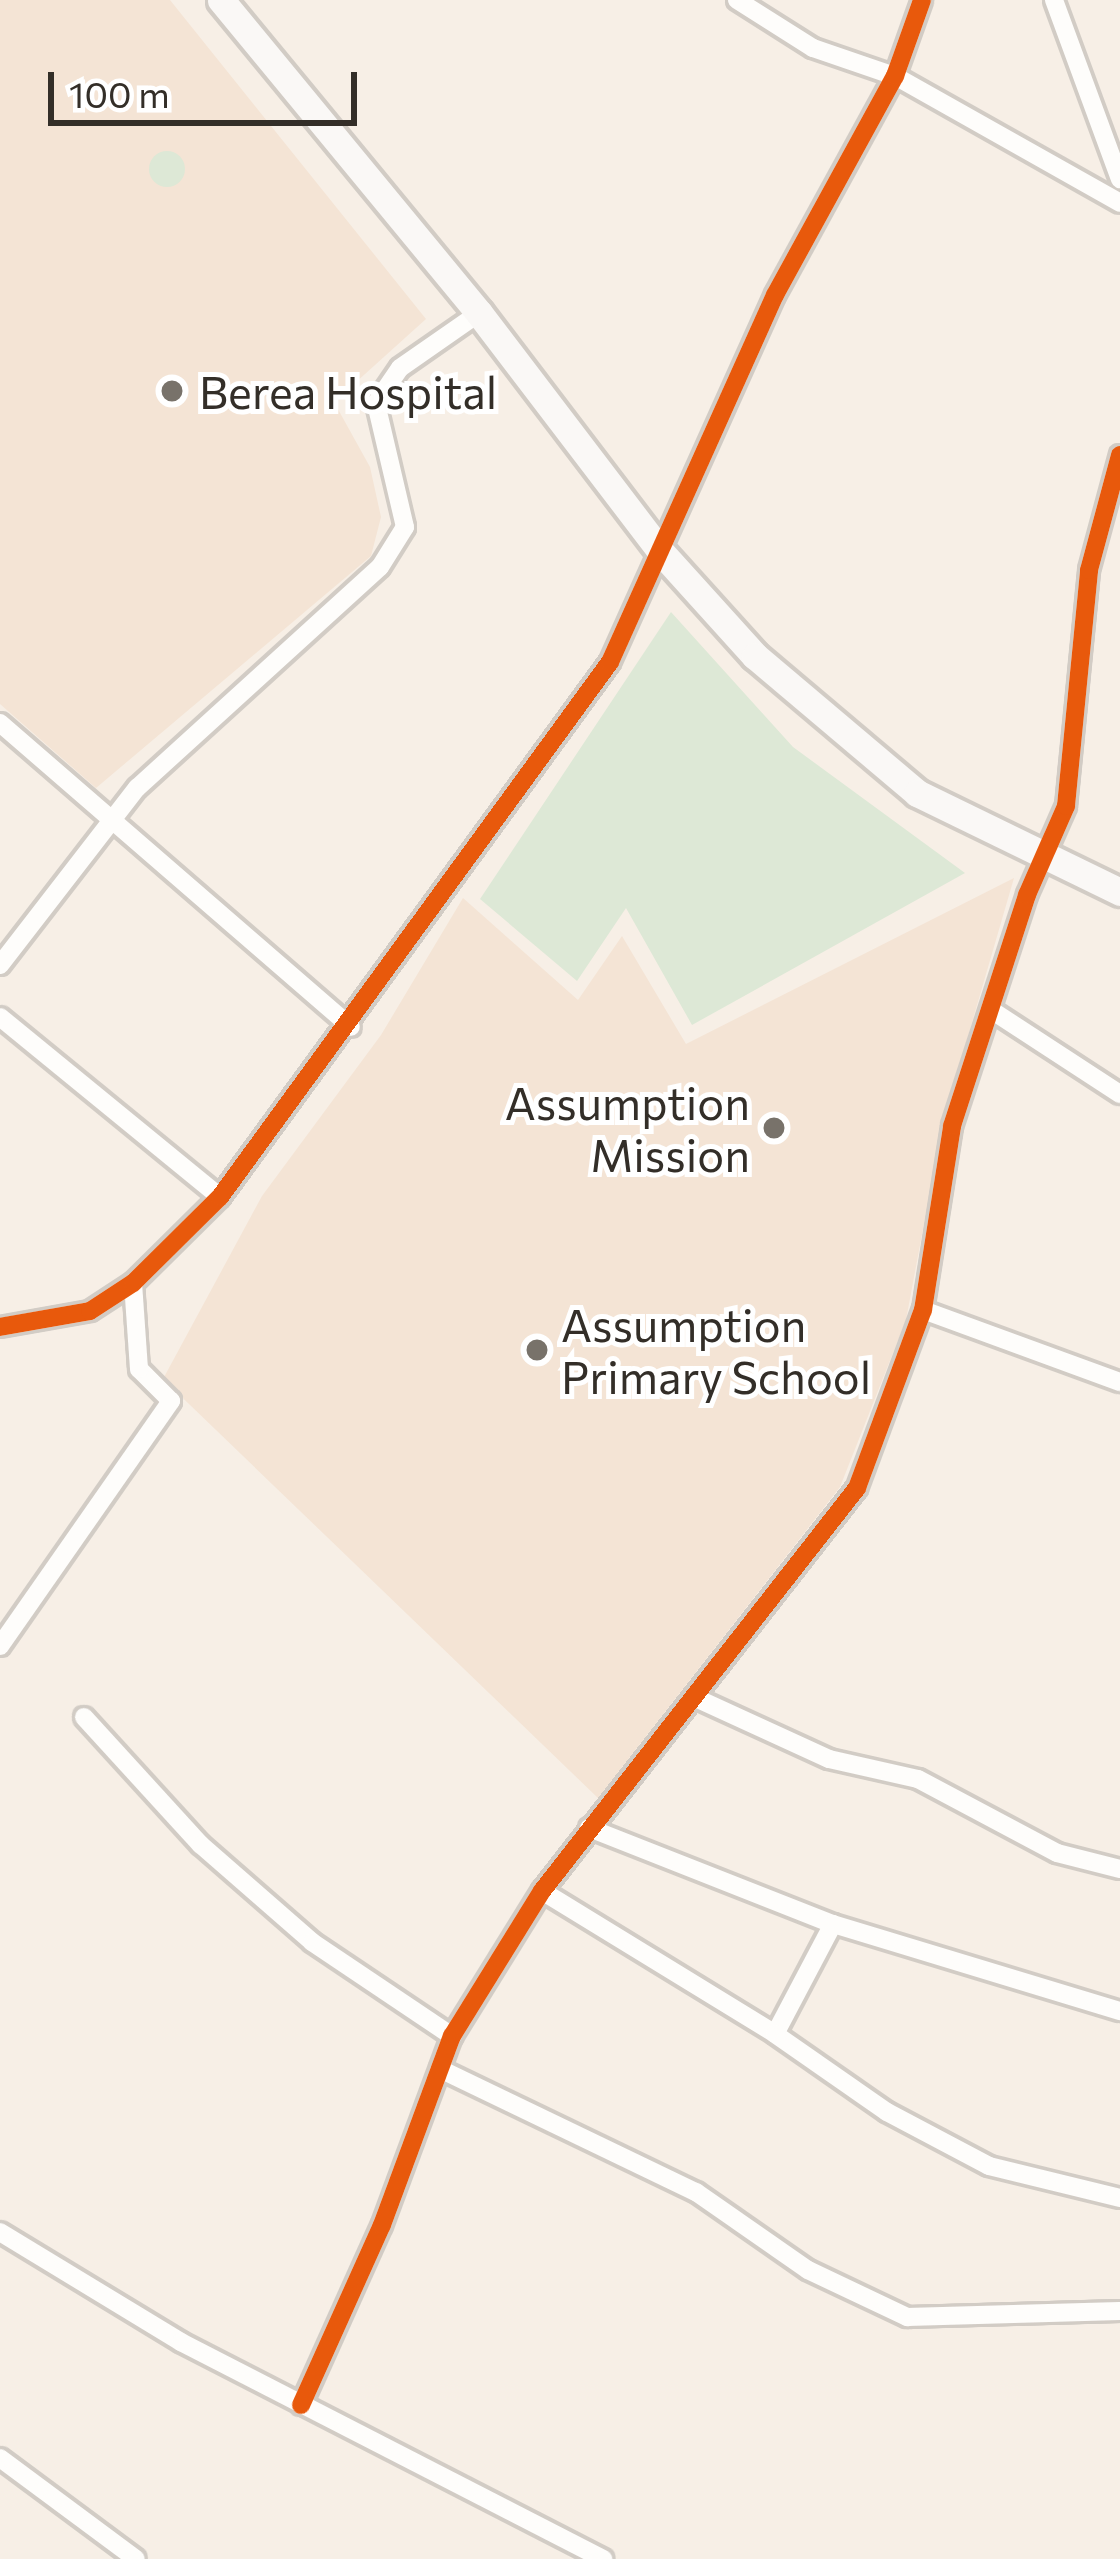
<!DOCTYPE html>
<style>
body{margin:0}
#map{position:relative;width:1120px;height:2559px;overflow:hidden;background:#f7efe6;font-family:Commissioner,sans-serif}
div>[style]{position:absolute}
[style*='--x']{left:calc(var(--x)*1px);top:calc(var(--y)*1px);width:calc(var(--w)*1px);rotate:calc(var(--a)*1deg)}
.built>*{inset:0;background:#f4e4d5}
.green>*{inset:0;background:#dde8d6}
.round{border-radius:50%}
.roads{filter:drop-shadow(3px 0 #d2ccc5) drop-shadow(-3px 0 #d2ccc5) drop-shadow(0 3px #d2ccc5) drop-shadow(0 -3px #d2ccc5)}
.street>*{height:18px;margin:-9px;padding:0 9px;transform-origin:9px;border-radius:9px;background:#fefdfb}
.secondary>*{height:27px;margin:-13.5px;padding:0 13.5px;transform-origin:13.5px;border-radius:13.5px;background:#faf8f6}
.cycleway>*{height:18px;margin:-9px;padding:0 9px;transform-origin:9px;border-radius:9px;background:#e8590c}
.dots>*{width:33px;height:33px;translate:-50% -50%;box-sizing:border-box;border:6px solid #fff;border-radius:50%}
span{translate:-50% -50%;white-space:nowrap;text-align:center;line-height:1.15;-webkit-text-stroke:10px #fff;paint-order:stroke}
.poi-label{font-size:45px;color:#332e28}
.left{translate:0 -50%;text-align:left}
.right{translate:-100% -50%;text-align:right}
.scale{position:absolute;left:48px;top:72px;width:309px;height:54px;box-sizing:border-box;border:6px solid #332e28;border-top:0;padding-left:15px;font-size:36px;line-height:42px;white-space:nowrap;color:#332e28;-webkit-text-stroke:9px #fff;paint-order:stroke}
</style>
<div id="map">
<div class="built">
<i style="clip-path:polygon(0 0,170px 0,426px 319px,334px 402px,370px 467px,381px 517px,371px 556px,96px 788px,0 704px)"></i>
<i style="clip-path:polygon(1014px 878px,943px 1122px,906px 1320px,840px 1487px,598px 1798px,163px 1379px,262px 1196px,381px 1035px,463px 898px,578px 1000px,622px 936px,686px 1044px)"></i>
</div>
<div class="green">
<i class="round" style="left:149px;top:151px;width:36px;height:36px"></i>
<i style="clip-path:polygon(671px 612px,793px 747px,965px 873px,692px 1025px,626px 908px,577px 981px,480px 899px)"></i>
</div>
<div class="roads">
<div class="street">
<i style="--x:737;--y:0;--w:90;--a:32.3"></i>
<i style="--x:813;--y:48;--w:87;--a:18.9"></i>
<i style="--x:895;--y:76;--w:258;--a:29.4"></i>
<i style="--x:1054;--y:0;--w:191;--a:69.8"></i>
<i style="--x:0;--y:723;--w:464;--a:40.9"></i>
<i style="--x:0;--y:965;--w:224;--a:-52.3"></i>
<i style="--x:137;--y:788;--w:328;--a:-42.3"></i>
<i style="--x:380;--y:567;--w:47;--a:-58"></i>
<i style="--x:405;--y:527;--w:127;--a:-103.2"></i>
<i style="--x:376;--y:403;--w:42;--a:-55.6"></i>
<i style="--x:400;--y:368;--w:96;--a:-34.8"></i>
<i style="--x:991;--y:1010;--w:154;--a:33.1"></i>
<i style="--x:0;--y:1017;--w:284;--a:39.3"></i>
<i style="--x:923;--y:1310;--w:210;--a:20.1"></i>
<i style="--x:0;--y:1327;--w:91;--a:-10.1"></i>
<i style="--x:90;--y:1311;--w:51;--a:-33.1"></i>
<i style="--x:133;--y:1283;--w:122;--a:-44.7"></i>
<i style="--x:220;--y:1197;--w:662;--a:-53.91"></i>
<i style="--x:610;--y:662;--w:402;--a:-65.8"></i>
<i style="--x:775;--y:295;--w:250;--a:-61.3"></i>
<i style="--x:895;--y:76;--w:81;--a:-70.4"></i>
<i style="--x:0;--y:1646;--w:299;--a:-55.1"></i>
<i style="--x:171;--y:1401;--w:45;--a:-135"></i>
<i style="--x:139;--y:1369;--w:86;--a:-94"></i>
<i style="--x:698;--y:1699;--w:144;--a:24.6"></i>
<i style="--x:829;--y:1759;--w:91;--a:12.7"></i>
<i style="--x:918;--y:1779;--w:157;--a:28"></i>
<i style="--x:1057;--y:1853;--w:65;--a:14.3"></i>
<i style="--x:84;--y:1717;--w:173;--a:47.6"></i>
<i style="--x:201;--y:1845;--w:147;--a:41.1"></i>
<i style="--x:312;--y:1942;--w:169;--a:33.9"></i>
<i style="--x:589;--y:1828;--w:262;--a:21.5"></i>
<i style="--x:833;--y:1924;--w:300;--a:16.9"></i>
<i style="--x:542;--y:1891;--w:273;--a:31.5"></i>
<i style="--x:833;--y:1924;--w:124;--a:117.8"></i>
<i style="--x:775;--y:2034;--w:136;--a:34.9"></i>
<i style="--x:887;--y:2112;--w:115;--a:27.9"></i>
<i style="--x:989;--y:2166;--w:135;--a:13.7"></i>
<i style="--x:440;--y:2069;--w:284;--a:25.7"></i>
<i style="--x:696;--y:2192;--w:136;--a:34.9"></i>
<i style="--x:808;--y:2270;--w:110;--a:25.4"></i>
<i style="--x:907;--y:2317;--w:213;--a:-1.6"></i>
<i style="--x:0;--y:2232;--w:212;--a:31.3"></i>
<i style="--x:181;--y:2342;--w:475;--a:27.2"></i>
<i style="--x:301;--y:2405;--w:197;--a:-65.8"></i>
<i style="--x:382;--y:2225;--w:202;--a:-69.7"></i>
<i style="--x:452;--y:2036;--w:171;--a:-58.2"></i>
<i style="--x:542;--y:1891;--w:512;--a:-51.99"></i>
<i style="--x:857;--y:1488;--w:190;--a:-69.7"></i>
<i style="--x:923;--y:1310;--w:186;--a:-81"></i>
<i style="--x:952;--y:1126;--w:243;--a:-72"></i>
<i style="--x:1027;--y:895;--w:97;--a:-66.3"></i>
<i style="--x:1066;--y:806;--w:237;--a:-84.4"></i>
<i style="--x:1089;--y:570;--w:119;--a:-74.9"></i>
<i style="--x:0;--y:2458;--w:169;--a:36.6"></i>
</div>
<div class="secondary">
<i style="--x:221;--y:0;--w:406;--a:50.5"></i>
<i style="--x:479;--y:313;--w:300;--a:52.7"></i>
<i style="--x:661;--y:552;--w:140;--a:47.9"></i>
<i style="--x:755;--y:656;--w:212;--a:40.2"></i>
<i style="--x:917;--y:793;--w:226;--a:26"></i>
</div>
</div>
<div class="cycleway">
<i style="--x:0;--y:1327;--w:91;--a:-10.1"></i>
<i style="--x:90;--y:1311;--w:51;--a:-33.1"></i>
<i style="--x:133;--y:1283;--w:122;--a:-44.7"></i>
<i style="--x:220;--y:1197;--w:662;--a:-53.91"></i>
<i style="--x:610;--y:662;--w:402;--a:-65.8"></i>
<i style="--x:775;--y:295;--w:250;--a:-61.3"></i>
<i style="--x:895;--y:76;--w:81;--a:-70.4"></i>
<i style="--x:301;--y:2405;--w:197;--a:-65.8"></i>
<i style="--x:382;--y:2225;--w:202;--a:-69.7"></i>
<i style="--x:452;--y:2036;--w:171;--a:-58.2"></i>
<i style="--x:542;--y:1891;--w:512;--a:-51.99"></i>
<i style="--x:857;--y:1488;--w:190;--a:-69.7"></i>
<i style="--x:923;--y:1310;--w:186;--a:-81"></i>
<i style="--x:952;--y:1126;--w:243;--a:-72"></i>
<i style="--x:1027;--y:895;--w:97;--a:-66.3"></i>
<i style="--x:1066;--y:806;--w:237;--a:-84.4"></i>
<i style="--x:1089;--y:570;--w:119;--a:-74.9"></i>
</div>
<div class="dots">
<i style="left:172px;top:391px;background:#78726a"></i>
<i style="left:774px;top:1128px;background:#78726a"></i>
<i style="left:537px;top:1350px;background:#78726a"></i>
</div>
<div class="poi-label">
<span class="left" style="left:199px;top:391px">Berea Hospital</span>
<span class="right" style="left:750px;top:1128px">Assumption<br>Mission</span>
<span class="left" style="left:561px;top:1350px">Assumption<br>Primary School</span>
</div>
<div class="scale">100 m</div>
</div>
